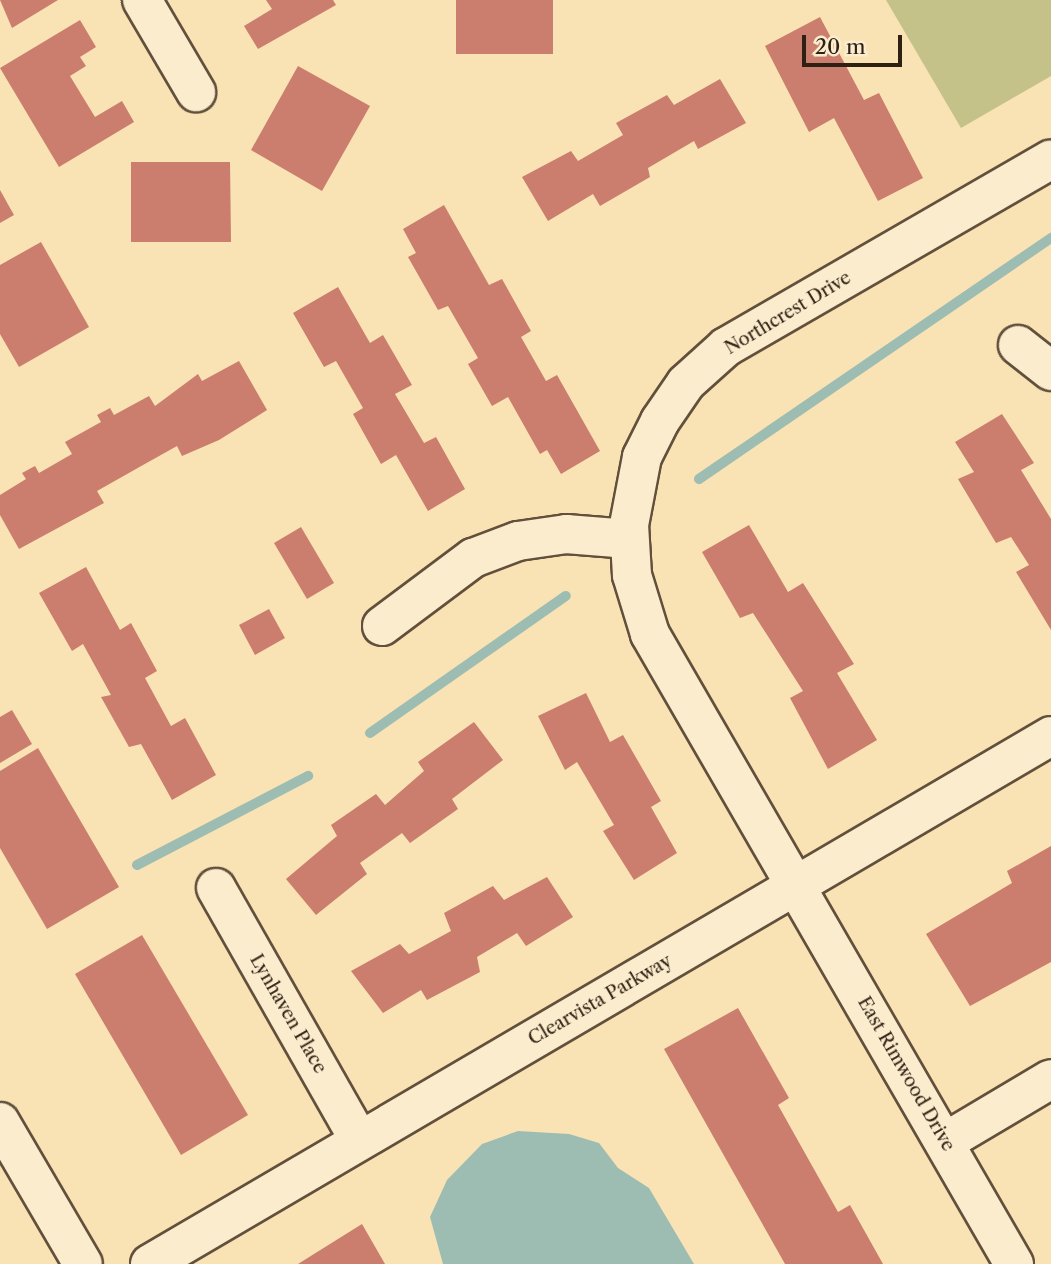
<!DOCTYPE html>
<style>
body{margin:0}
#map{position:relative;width:1051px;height:1264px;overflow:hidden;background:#f9e2b4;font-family:"Libre Caslon Text",serif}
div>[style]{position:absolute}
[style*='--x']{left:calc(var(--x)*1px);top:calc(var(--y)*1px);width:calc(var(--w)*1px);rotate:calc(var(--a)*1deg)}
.green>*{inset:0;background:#c4c289}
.water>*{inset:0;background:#9ebdb2}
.stream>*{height:10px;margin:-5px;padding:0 5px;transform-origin:5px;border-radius:5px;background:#9ebdb2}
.building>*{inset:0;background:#cb7e6e}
.roads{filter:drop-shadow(2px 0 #62503c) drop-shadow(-2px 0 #62503c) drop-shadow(0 2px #62503c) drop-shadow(0 -2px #62503c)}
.minor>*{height:38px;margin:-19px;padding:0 19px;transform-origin:19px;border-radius:19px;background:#fbecce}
span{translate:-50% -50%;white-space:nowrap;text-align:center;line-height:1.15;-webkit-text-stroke:7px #fbecce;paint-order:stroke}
.street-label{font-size:18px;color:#2f2014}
.scale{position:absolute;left:802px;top:35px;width:100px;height:32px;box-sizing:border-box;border:4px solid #2f2014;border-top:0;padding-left:9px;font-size:21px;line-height:24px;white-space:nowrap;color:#2f2014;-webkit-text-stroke:5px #fbecce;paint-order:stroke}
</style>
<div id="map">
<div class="green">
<i style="clip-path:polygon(886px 0,1051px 0,1051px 76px,961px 128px)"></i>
</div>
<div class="water">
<i style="clip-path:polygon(518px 1131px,569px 1134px,599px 1143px,618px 1168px,649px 1188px,694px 1264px,443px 1264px,430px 1217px,447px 1180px,482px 1144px)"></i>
</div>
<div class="stream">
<i style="--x:699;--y:479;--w:427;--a:-34.4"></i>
<i style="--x:370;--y:733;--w:239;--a:-35"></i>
<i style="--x:137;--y:865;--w:193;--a:-27.5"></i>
</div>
<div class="building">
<i style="clip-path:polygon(0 0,58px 0,12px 28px)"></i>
<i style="clip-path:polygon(266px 0,333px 0,336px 5px,258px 49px,244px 26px,272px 9px)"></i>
<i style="clip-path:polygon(456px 0,553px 0,553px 54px,456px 54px)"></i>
<i style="clip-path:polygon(820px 17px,864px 100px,879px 93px,923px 178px,878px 201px,834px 118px,809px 132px,765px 46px)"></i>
<i style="clip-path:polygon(80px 20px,96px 47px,80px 57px,86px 66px,70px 76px,95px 117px,122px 101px,134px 122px,59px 167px,0 68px)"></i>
<i style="clip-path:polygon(298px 66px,370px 106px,322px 191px,251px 150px)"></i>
<i style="clip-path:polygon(720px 79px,746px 123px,698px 149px,694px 141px,648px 168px,650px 177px,600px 206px,593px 194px,548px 221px,522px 177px,571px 151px,578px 161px,623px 135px,616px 123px,667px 95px,674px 105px)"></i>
<i style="clip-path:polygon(131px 162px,230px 162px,231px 242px,131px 242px)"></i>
<i style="clip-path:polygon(0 190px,14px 215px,0 223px)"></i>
<i style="clip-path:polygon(444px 205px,489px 285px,502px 279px,531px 331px,521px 337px,546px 381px,557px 375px,600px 451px,561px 474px,547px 450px,540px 454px,508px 397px,492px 406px,468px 364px,478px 358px,448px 306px,438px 310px,408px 257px,416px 253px,403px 229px)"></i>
<i style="clip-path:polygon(41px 242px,89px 327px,19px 367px,0 334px,0 265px)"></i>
<i style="clip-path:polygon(338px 287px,370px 343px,383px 335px,412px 385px,395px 394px,424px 443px,436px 437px,465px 489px,428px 511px,396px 455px,381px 464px,353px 414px,363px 408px,336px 361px,324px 367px,293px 313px)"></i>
<i style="clip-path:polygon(239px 361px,267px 410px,219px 440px,182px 456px,177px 446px,143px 465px,97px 491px,104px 503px,19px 549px,0 515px,0 495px,26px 479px,22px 473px,35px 466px,39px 473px,72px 454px,65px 442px,101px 422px,97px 415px,110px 408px,114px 415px,149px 396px,155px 406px,198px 374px,202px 381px)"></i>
<i style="clip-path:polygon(1002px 414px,1034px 463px,1021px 470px,1051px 519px,1051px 630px,1016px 572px,1029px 565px,1011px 537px,996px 543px,958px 479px,974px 472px,955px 442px)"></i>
<i style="clip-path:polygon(749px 525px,788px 592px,803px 583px,854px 664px,837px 673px,877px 740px,828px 769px,790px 698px,803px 691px,753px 613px,740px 618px,702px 552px)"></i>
<i style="clip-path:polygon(301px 527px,334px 583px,307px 599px,274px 543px)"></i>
<i style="clip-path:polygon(86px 567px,120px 630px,131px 623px,157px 671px,145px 678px,171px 726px,185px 718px,216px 775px,172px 800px,141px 744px,129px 747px,101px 697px,111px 695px,83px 644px,72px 651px,39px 593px)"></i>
<i style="clip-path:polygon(269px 609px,285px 638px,255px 655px,239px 625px)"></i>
<i style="clip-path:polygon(586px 693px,610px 742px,623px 735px,661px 801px,651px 807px,677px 853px,634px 880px,603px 831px,614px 825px,577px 762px,565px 770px,538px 716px)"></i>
<i style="clip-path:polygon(12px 710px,32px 744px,0 763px,0 717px)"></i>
<i style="clip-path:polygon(474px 722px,503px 760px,452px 799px,458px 809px,410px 843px,402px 833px,360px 863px,367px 874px,316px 915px,286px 879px,337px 836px,331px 825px,376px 794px,385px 805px,424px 771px,418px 762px)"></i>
<i style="clip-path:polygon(38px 748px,119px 887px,47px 929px,0 848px,0 771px)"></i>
<i style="clip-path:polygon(1051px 846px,1051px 962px,970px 1006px,926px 934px,1012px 883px,1007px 871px)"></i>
<i style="clip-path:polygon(547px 877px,573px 917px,526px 946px,517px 933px,477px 957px,480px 972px,427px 1000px,421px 990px,383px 1013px,351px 971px,400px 944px,409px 954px,451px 931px,444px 913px,493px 886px,504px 900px)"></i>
<i style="clip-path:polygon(142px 935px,248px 1115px,181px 1155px,75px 974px)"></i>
<i style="clip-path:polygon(738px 1008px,789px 1098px,778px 1105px,838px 1212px,850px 1205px,883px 1264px,785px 1264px,664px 1049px)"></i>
<i style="clip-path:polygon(362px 1224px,385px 1264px,298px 1264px)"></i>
</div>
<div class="roads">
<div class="minor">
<i style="--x:142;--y:0;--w:107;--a:59.6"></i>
<i style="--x:1018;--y:345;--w:42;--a:38.2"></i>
<i style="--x:382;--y:626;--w:114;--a:-36.8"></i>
<i style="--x:473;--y:558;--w:48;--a:-20.7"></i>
<i style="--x:518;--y:541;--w:49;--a:-8.3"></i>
<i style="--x:566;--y:534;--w:63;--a:4.5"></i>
<i style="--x:216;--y:888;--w:290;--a:60.4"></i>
<i style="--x:0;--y:1122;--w:164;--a:59.7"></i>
<i style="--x:945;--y:1142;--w:123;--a:-30.7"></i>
<i style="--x:150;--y:1264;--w:1044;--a:-30.37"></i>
<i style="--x:1014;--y:1264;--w:728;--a:-120.02"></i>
<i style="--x:650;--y:634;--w:62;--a:-107"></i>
<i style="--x:632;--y:575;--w:50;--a:-93.4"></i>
<i style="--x:629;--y:525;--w:69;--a:-79.2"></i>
<i style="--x:642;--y:457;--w:40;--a:-63.4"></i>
<i style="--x:660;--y:421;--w:46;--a:-55.6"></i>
<i style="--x:686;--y:383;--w:54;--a:-42"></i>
<i style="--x:726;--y:347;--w:375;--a:-30"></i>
</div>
</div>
<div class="street-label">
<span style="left:788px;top:313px;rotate:-31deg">Northcrest Drive</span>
<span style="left:600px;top:1000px;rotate:-30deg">Clearvista Parkway</span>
<span style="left:288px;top:1014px;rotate:60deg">Lynhaven Place</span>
<span style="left:906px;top:1074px;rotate:60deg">East Rimwood Drive</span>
</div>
<div class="scale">20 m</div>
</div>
